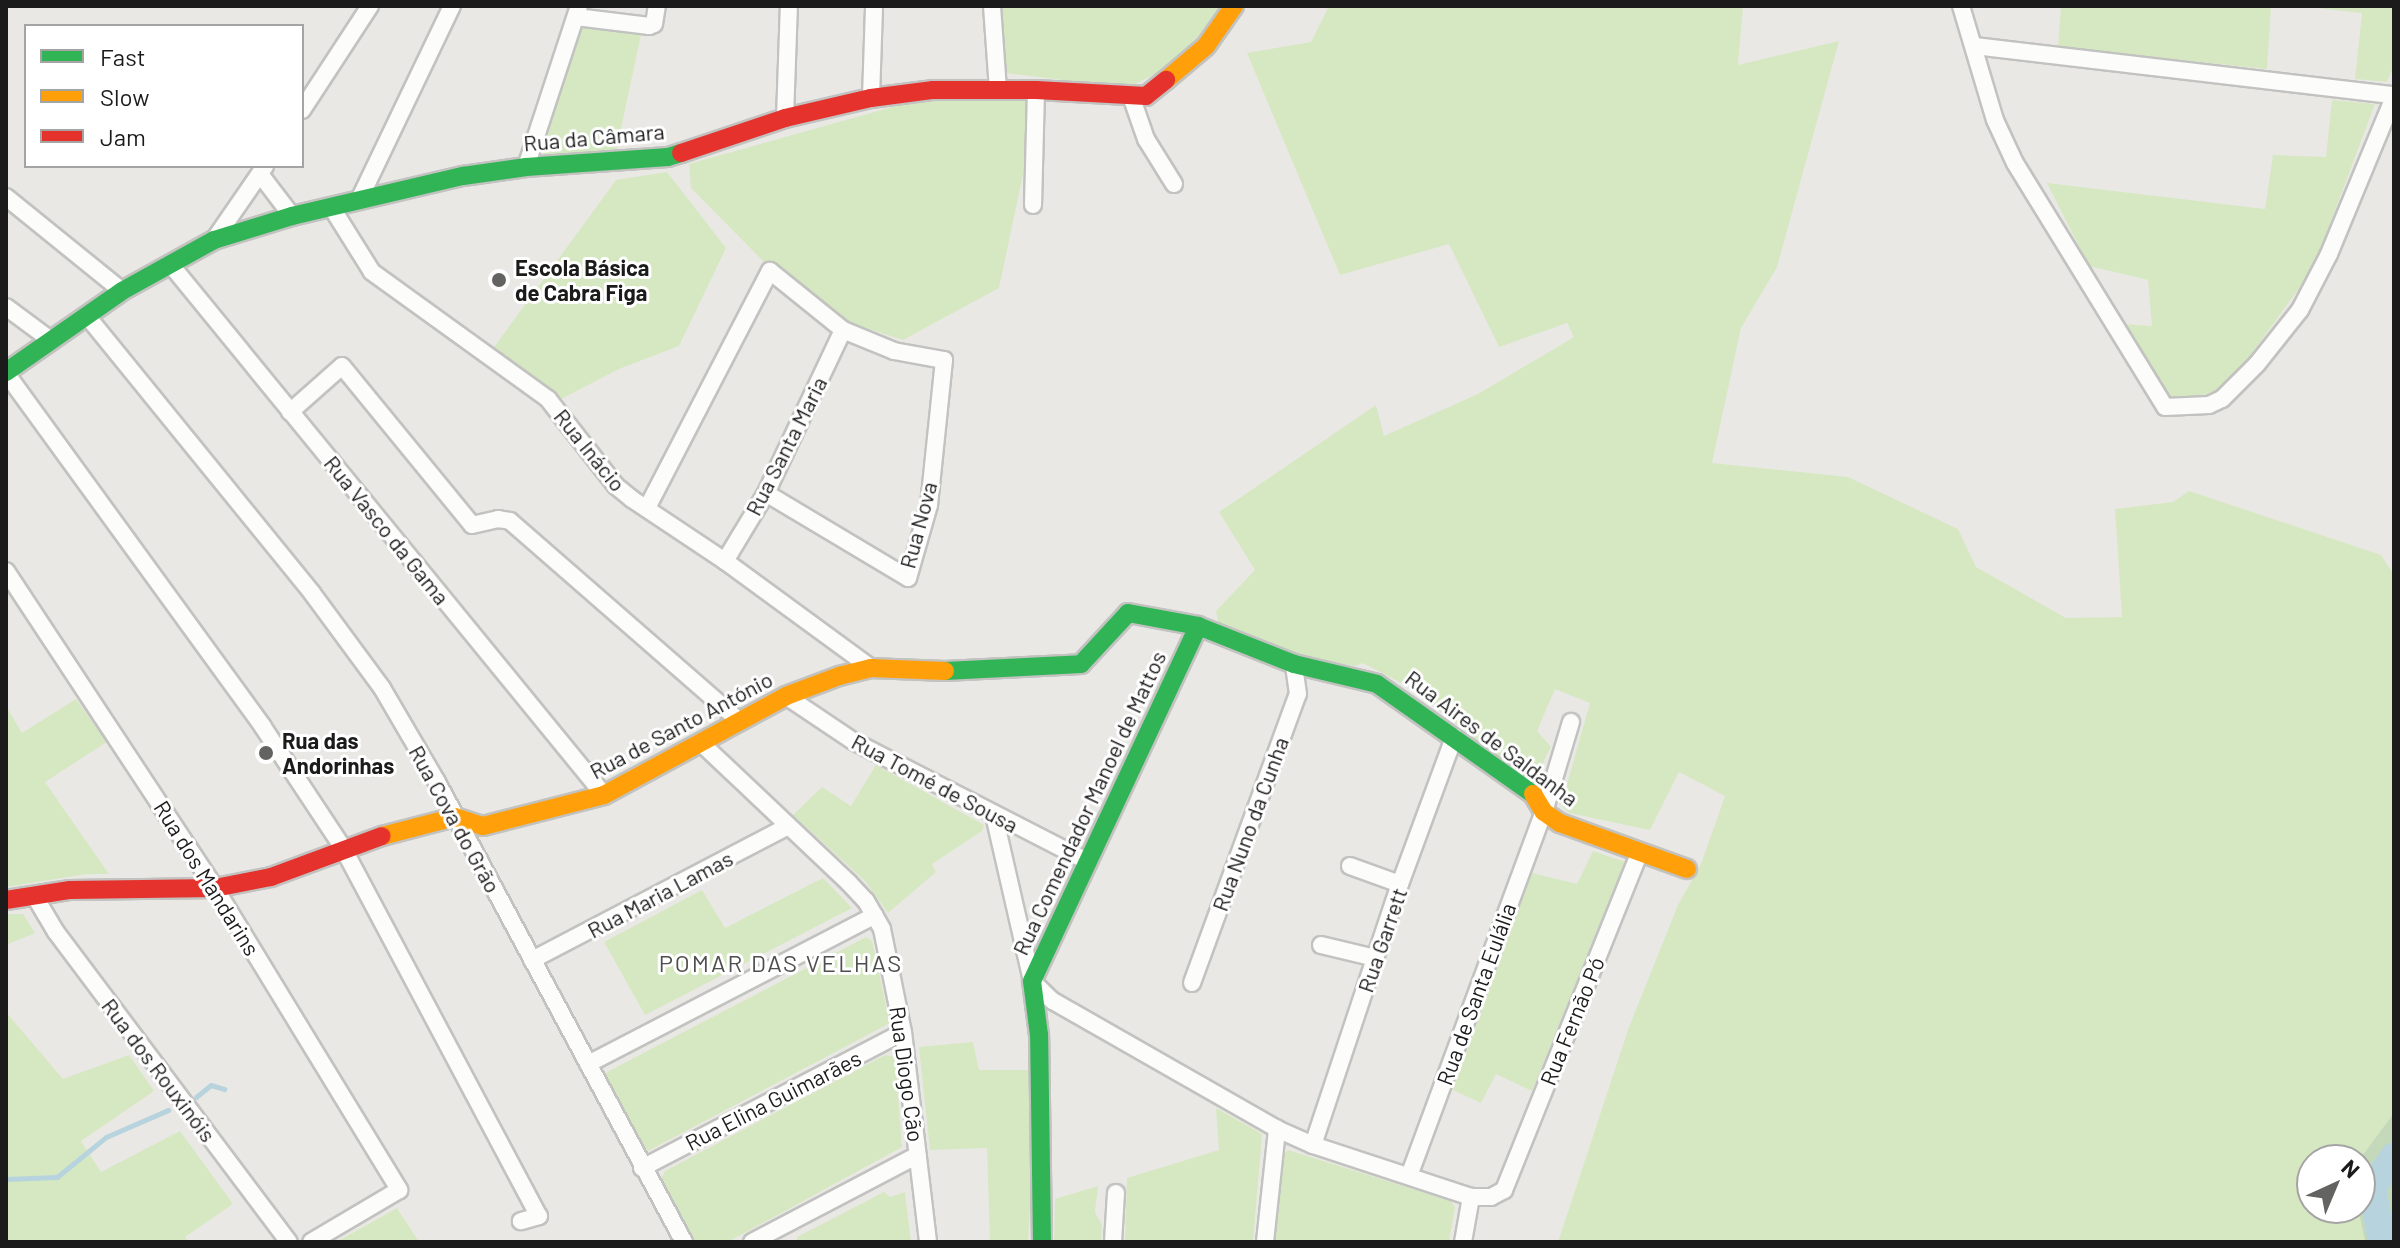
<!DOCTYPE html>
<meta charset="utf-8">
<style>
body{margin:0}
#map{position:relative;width:2400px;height:1248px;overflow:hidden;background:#eae8e4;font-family:Barlow,sans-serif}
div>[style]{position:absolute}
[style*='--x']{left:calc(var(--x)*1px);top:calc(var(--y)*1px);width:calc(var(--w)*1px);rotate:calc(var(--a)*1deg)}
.grass>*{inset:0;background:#d6e8c2}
.forest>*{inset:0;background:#c4d9b9}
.stream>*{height:5px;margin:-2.5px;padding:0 2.5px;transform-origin:2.5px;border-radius:2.5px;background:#b7d4de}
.river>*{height:28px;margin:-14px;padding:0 14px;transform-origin:14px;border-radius:14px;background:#b7d4de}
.roads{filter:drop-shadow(2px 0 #c2c2c0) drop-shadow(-2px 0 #c2c2c0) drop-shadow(0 2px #c2c2c0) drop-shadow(0 -2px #c2c2c0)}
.street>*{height:16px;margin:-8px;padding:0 8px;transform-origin:8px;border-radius:8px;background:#fcfcfb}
.fast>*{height:18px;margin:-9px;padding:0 9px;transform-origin:9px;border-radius:9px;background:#30b455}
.slow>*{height:18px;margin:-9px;padding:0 9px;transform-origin:9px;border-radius:9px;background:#ff9f0a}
.jam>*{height:18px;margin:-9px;padding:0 9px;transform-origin:9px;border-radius:9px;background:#e5322d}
.dots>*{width:22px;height:22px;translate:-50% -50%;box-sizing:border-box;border:4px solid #fff;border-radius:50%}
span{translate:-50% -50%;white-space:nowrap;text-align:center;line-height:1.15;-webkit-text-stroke:6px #fff;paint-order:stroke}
.street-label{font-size:22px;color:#1b1b1b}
.poi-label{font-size:22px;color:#1b1b1b;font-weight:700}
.left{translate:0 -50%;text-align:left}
.neighbourhood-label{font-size:24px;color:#4e4e4e;letter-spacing:2px}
.frame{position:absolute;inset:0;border:8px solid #1b1b1b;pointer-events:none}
.legend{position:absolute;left:24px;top:24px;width:280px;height:144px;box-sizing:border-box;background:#fff;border:2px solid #a4a4a4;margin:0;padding:10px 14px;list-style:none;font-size:24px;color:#1b1b1b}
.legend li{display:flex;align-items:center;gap:16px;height:40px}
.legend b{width:40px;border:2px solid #a4a4a4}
.north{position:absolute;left:2296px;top:1144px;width:80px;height:80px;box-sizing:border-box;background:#fff;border:2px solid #a4a4a4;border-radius:50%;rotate:44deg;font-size:22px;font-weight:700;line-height:32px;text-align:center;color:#1b1b1b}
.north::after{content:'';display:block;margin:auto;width:28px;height:36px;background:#636361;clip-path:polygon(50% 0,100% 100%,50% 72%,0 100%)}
</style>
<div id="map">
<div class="grass">
<i style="clip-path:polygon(1000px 6px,1221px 6px,1193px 43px,1159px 72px,1127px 88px,1005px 73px)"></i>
<i style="clip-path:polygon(1329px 6px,1743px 6px,1738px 65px,1839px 41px,1777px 267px,1741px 328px,1712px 463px,1848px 477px,1958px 529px,1976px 567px,2066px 618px,2122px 617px,2115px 509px,2173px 502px,2189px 491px,2381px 555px,2394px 575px,2394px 1113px,2359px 1160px,2312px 1160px,2312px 1208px,2358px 1208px,2365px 1242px,1558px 1242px,1629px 1027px,1678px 905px,1701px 864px,1725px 796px,1679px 772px,1650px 830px,1569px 813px,1561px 805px,1590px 703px,1555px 689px,1537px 731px,1551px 747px,1536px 777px,1524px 777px,1409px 687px,1363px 663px,1355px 666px,1300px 656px,1219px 626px,1216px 611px,1255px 570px,1219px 512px,1376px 405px,1384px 436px,1478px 394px,1574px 337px,1567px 323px,1499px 347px,1449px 244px,1340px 275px,1247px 53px,1311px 42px)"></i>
<i style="clip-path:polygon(2061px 6px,2271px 6px,2267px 69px,2058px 47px)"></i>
<i style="clip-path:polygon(2298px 6px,2394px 6px,2394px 65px,2387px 82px,2355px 79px,2362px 13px)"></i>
<i style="clip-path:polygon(584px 24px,642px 30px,616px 152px,548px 157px,536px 148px,576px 32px)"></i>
<i style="clip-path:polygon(1027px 96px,1029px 146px,999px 288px,903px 340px,841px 320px,764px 262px,691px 188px,689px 164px,928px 97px)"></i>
<i style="clip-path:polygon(2332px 100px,2375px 104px,2313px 269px,2228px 386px,2218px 392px,2183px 398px,2168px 396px,2123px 324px,2152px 326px,2148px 280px,2089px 266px,2047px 183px,2265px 209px,2273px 155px,2326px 157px)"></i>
<i style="clip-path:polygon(667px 172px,726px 248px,679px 346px,619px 369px,559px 400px,492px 350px,616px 180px)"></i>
<i style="clip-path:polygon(76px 699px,107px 742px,45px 782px,109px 874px,87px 874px,6px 887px,6px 706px,22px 733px)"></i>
<i style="clip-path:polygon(876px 765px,984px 825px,982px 831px,932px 864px,936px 872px,888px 913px,865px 881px,793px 815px,822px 787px,851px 806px)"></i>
<i style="clip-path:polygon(1593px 851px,1625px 862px,1532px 1091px,1496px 1074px,1481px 1103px,1453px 1090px,1532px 873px,1577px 884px)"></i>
<i style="clip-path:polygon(823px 878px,852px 908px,645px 1015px,604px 942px,702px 890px,725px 928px)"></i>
<i style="clip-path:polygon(6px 914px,23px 914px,35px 933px,6px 945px)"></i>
<i style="clip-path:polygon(866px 937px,872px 941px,890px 1023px,648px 1151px,641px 1145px,604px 1079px,607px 1072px)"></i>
<i style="clip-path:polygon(6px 1012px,63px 1079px,129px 1055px,154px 1091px,81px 1141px,101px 1172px,180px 1131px,233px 1204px,185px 1237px,189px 1242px,6px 1242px)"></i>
<i style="clip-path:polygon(973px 1042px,979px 1070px,1029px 1070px,1031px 1191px,1028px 1242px,990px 1242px,987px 1148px,930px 1150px,919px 1047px)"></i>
<i style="clip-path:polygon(885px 1055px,895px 1057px,902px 1147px,728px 1242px,693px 1242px,661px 1179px,665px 1171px)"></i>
<i style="clip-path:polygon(1216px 1108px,1262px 1134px,1253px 1242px,1125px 1242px,1127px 1178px,1219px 1150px)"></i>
<i style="clip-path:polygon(1288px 1150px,1451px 1201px,1455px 1207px,1449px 1242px,1275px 1242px,1283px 1155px)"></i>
<i style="clip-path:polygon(1098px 1186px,1095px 1212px,1102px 1225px,1101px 1242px,1054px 1242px,1055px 1199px)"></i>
<i style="clip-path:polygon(884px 1192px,890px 1197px,905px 1192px,911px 1242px,797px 1242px,797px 1237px)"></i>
<i style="clip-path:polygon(397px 1208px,419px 1242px,340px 1240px)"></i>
</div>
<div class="forest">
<i style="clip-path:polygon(2394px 1113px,2394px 1242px,2365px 1242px,2358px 1208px,2359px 1160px)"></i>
</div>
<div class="stream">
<i style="--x:196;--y:1097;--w:19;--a:-39"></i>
<i style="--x:211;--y:1085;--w:14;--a:17"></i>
<i style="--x:6;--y:1179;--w:51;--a:-2.2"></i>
<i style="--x:57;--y:1177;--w:63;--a:-39.2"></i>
<i style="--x:106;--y:1137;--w:68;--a:-23.5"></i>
</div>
<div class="river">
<i style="--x:2382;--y:1242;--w:55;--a:-100.5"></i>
<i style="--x:2372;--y:1188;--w:39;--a:-55"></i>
</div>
<div class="roads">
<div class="street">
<i style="--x:992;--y:6;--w:84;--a:85.9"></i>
<i style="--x:1961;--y:6;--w:119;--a:73.4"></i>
<i style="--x:1995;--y:120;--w:47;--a:65.1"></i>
<i style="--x:2015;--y:163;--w:286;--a:58.4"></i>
<i style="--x:2165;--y:407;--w:44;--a:-2.6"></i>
<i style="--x:2209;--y:405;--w:14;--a:-25"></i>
<i style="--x:2222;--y:399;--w:49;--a:-45"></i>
<i style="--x:2257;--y:364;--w:69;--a:-51.5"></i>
<i style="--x:2300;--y:310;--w:63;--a:-62.6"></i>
<i style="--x:2329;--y:254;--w:170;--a:-67.5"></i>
<i style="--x:576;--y:17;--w:74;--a:7"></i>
<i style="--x:649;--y:26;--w:5;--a:-22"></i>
<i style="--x:654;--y:24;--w:18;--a:-81"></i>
<i style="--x:1974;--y:46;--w:423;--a:6.7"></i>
<i style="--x:1131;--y:96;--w:46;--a:70.8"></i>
<i style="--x:1146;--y:139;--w:53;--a:58.1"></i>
<i style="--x:871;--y:98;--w:92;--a:-88.1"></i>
<i style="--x:302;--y:110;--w:124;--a:-56.8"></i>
<i style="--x:785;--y:118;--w:112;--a:-88"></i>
<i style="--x:526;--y:167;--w:169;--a:-71.8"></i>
<i style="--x:260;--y:174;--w:53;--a:52.7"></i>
<i style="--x:6;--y:197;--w:149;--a:39"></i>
<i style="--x:360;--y:198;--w:213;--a:-64.4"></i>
<i style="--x:1033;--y:205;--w:115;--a:-88.5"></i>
<i style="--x:332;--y:208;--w:75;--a:58"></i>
<i style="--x:372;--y:272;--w:217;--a:35.8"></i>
<i style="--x:548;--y:399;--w:110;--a:52"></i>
<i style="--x:616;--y:486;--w:21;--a:39"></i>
<i style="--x:632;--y:499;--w:112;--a:33.7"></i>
<i style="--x:725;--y:561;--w:181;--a:36.2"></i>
<i style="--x:214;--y:240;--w:90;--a:-55.4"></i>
<i style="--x:171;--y:265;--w:684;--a:50.75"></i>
<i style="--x:6;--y:307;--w:57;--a:36.5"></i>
<i style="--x:87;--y:316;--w:357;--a:50.9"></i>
<i style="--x:312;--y:593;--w:118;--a:53.6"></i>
<i style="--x:382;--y:688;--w:109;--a:59.7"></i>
<i style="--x:437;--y:782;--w:522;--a:61.77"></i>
<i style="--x:6;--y:373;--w:437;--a:54"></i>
<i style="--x:263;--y:727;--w:145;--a:56.5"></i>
<i style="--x:343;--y:848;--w:417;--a:62"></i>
<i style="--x:539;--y:1216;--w:19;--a:164"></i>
<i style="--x:290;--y:412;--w:69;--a:-41.5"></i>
<i style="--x:342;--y:366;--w:205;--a:50.7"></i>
<i style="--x:472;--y:525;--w:27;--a:-13"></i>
<i style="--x:498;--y:519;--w:12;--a:9"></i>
<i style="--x:510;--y:521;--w:304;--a:41.1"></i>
<i style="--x:647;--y:508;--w:267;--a:-62.6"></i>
<i style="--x:770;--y:271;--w:94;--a:38.9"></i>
<i style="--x:843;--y:330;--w:55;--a:22.4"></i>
<i style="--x:894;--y:351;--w:51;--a:10.2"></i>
<i style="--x:944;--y:360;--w:146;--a:95.9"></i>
<i style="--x:929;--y:505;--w:76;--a:106"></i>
<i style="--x:908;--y:578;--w:165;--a:-149.1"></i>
<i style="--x:725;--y:561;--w:79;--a:-58.9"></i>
<i style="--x:766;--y:493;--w:180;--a:-64.7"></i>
<i style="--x:6;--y:571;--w:380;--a:56.6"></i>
<i style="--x:215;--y:888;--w:354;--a:58.6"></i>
<i style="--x:399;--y:1190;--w:102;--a:149.4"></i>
<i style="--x:786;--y:696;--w:81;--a:33.9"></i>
<i style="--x:853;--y:741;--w:264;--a:27.2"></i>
<i style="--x:700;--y:742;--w:205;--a:43.4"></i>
<i style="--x:849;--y:883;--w:25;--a:47"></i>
<i style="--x:866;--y:901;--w:32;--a:60"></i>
<i style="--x:882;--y:929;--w:105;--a:78.5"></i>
<i style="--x:903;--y:1032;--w:211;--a:83.2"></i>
<i style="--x:994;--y:815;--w:170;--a:77.1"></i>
<i style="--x:1032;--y:981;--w:29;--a:44"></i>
<i style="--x:1053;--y:1001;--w:258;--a:29.7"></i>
<i style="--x:1277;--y:1129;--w:39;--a:24"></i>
<i style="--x:1313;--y:1145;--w:166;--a:18.2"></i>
<i style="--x:1471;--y:1197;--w:20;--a:0"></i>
<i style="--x:1491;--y:1197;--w:15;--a:-28"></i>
<i style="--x:1504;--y:1190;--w:364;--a:-68.1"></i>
<i style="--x:1350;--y:866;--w:53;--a:19.8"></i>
<i style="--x:34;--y:895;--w:43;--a:59.3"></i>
<i style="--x:56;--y:932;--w:388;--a:53.1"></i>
<i style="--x:1321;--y:945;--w:56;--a:13.5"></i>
<i style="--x:532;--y:960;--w:289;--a:-27.6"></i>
<i style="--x:1192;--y:983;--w:308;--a:-69.9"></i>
<i style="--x:1298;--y:694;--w:30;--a:-98"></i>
<i style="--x:588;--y:1064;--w:323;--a:-27.4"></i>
<i style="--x:1313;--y:1145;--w:275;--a:-71.6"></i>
<i style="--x:1400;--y:884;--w:157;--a:-69.8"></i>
<i style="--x:642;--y:1168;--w:294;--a:-27.5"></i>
<i style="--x:1409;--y:1176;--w:388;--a:-69.7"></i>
<i style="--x:1544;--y:812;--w:94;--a:-73.3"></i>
<i style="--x:752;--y:1242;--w:187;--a:-27.7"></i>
<i style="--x:1113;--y:1242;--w:49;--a:-86.5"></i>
<i style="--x:1265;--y:1242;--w:114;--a:-83.9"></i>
<i style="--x:1463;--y:1242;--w:46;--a:-79.9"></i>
</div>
<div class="fast">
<i style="--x:6;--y:372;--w:141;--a:-34.9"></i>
<i style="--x:122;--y:291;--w:105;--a:-29"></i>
<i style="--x:214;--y:240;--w:82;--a:-17.1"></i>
<i style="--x:292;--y:216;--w:176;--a:-13.2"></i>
<i style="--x:463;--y:176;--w:64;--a:-8.1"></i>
<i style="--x:526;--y:167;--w:142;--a:-4"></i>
<i style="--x:668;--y:157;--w:14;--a:-17"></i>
<i style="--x:945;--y:671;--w:136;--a:-2.9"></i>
<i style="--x:1081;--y:664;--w:69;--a:-47.3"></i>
<i style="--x:1128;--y:613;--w:71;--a:10.5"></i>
<i style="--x:1198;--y:626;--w:103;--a:21.6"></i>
<i style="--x:1294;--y:664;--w:85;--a:13.5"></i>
<i style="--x:1377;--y:684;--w:191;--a:35.2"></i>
<i style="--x:1042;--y:1242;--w:207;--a:-90.8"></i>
<i style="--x:1039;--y:1035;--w:54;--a:-97.4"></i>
<i style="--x:1032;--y:981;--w:392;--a:-64.9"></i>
</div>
<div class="slow">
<i style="--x:1166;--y:80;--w:52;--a:-40.4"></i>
<i style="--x:1206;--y:46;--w:49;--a:-55"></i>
<i style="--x:1533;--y:794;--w:21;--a:59"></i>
<i style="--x:1544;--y:812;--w:19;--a:35"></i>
<i style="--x:1560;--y:823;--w:135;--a:19.9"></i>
<i style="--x:382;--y:836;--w:75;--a:-14.6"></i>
<i style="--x:455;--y:817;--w:29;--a:18"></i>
<i style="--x:483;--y:826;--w:125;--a:-14.4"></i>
<i style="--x:604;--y:795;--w:207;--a:-28.5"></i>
<i style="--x:786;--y:696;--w:57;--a:-20.7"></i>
<i style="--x:839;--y:676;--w:33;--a:-14"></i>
<i style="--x:871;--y:668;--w:74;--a:2.3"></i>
</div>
<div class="jam">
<i style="--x:681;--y:153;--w:110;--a:-18.6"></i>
<i style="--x:785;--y:118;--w:88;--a:-13.1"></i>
<i style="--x:871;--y:98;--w:63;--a:-7.4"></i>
<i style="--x:933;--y:90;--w:103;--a:0"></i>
<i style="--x:1036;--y:90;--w:110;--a:3.1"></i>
<i style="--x:1146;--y:96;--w:26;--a:-39"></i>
<i style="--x:6;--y:900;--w:65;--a:-8.9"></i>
<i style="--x:70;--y:890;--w:145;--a:-0.8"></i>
<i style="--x:215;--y:888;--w:57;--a:-11.1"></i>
<i style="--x:271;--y:877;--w:118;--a:-20.3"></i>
</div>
</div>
<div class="dots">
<i style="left:499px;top:280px;background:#636361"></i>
<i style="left:266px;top:753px;background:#636361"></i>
</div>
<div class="street-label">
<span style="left:594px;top:137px;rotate:-5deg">Rua da Câmara</span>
<span style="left:786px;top:446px;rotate:-63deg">Rua Santa Maria</span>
<span style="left:590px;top:450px;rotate:51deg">Rua Inácio</span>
<span style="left:918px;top:525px;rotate:-75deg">Rua Nova</span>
<span style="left:387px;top:530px;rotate:51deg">Rua Vasco da Gama</span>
<span style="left:681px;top:725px;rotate:-28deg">Rua de Santo António</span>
<span style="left:1492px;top:738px;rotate:37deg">Rua Aires de Saldanha</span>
<span style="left:935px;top:783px;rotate:28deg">Rua Tomé de Sousa</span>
<span style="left:1089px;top:803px;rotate:-65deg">Rua Comendador Manoel de Mattos</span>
<span style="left:455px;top:819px;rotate:61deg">Rua Cova do Grão</span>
<span style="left:1250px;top:824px;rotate:-70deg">Rua Nuno da Cunha</span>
<span style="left:207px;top:878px;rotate:58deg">Rua dos Mandarins</span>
<span style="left:660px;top:894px;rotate:-28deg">Rua Maria Lamas</span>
<span style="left:1382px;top:940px;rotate:-71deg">Rua Garrett</span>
<span style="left:1476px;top:994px;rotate:-70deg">Rua de Santa Eulália</span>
<span style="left:1572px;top:1021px;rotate:-68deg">Rua Fernão Pó</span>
<span style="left:159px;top:1070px;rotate:53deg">Rua dos Rouxinóis</span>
<span style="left:907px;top:1074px;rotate:82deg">Rua Diogo Cão</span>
<span style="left:773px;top:1100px;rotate:-27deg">Rua Elina Guimarães</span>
</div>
<div class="poi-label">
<span class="left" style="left:515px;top:280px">Escola Básica<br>de Cabra Figa</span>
<span class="left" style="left:282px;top:753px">Rua das<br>Andorinhas</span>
</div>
<div class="neighbourhood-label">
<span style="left:781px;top:963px">POMAR DAS VELHAS</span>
</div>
<div class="frame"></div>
<ul class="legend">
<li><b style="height:10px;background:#30b455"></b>Fast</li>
<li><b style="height:10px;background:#ff9f0a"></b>Slow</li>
<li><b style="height:10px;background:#e5322d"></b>Jam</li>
</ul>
<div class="north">N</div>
</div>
